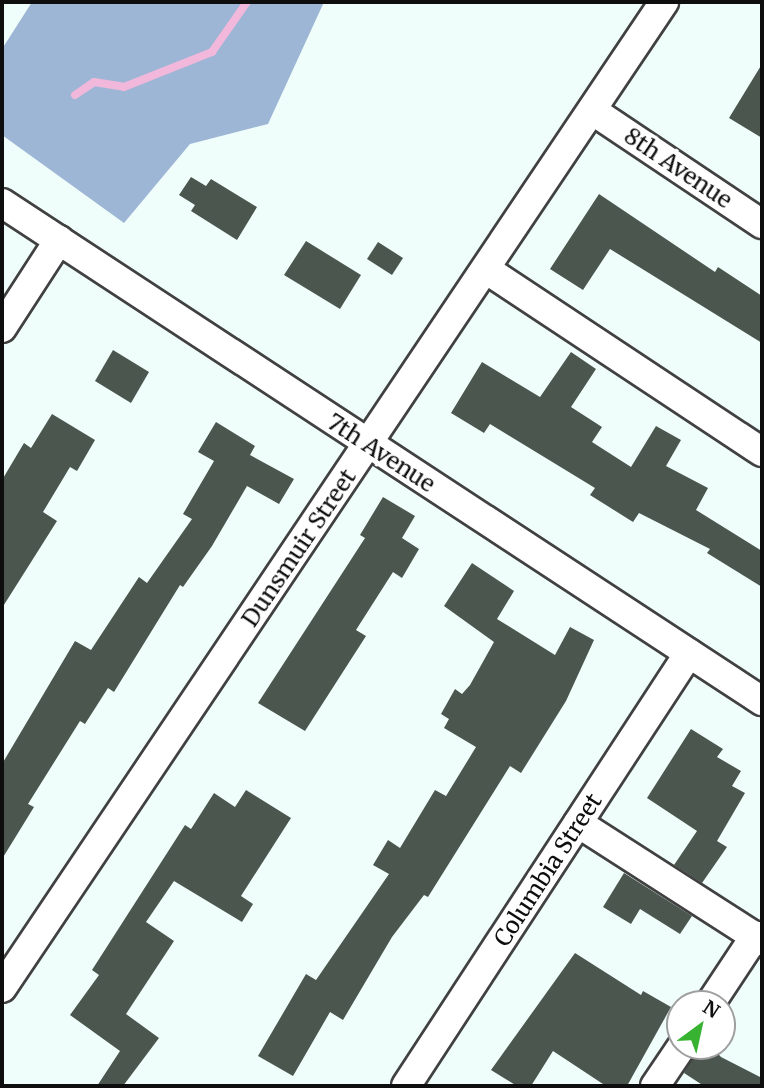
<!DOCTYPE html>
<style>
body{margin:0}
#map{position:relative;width:764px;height:1088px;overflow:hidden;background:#f0fefb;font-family:Merriweather,serif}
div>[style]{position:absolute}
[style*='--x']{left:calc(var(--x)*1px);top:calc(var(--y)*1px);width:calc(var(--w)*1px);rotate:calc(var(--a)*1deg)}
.forest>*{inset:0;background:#9db6d5}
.stream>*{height:8px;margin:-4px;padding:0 4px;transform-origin:4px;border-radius:4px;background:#f1b8dc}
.building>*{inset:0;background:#4b564f}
.roads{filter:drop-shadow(2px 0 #414141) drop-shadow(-2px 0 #414141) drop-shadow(0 2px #414141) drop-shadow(0 -2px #414141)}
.minor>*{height:28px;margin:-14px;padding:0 14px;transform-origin:14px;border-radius:14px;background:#fff}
span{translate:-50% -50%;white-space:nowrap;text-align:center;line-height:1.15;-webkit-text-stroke:7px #fff;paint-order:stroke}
.street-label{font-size:23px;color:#0e0e0e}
.frame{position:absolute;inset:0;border:4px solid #0e0e0e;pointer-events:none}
.north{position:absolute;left:666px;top:990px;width:70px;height:70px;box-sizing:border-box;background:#fff;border:2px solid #9f9f9f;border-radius:50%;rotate:33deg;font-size:19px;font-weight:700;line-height:28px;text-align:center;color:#0e0e0e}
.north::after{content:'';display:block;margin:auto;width:24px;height:32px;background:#37b231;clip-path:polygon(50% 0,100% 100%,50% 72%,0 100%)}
</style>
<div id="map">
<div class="forest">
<i style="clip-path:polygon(32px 2px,324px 2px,268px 124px,190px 144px,124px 223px,2px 135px,2px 49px)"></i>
</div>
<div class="stream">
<i style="--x:75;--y:95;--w:23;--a:-34"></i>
<i style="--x:94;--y:82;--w:30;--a:9"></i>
<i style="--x:124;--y:87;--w:95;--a:-21.7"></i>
<i style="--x:212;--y:52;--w:61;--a:-55"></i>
</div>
<div class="building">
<i style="clip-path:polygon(762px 64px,762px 138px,729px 118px)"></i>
<i style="clip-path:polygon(191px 177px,206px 186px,211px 179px,257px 207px,237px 240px,191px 211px,195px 205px,179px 195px)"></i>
<i style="clip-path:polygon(599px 194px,715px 272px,718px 267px,762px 296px,762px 343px,610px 249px,583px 290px,550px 269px)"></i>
<i style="clip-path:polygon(306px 241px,361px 275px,340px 309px,284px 275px)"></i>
<i style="clip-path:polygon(378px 242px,403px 258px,392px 275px,367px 259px)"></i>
<i style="clip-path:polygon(113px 350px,149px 372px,131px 403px,95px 381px)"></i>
<i style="clip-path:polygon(571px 352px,596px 369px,571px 407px,602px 427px,592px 442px,631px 467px,656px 426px,681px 440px,666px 466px,708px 488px,696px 510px,762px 551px,762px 587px,707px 553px,710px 549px,639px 513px,633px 522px,590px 495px,595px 488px,490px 424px,484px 433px,451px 413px,482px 362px,540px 397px)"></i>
<i style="clip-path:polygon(52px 414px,95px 440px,77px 471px,70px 467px,43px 512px,57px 521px,2px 608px,2px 480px,24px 443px,31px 448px)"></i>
<i style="clip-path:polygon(216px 422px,255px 446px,250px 455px,294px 479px,279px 504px,247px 486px,212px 546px,183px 587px,180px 585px,114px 692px,108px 688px,85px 724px,80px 721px,28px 804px,34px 807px,2px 859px,2px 764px,75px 641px,91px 650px,139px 577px,147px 583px,192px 519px,183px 514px,214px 461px,198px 452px)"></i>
<i style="clip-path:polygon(383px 497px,415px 516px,402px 538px,419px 549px,402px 578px,393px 572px,356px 630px,366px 636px,305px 731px,258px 703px,365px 538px,360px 535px)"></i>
<i style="clip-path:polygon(472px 563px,514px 591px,497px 619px,555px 655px,570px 627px,594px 640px,566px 701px,521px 773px,510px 766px,428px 897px,424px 895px,392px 937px,343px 1020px,330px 1012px,293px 1076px,258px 1056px,306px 974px,316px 980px,389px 874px,373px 865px,388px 840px,400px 848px,435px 790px,446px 796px,476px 747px,444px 728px,449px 719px,441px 714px,455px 689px,462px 694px,470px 685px,494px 642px,444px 606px)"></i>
<i style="clip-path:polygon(691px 729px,723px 749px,717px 757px,741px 771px,732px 786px,745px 793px,717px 841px,727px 847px,702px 883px,674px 865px,697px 831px,647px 798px)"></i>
<i style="clip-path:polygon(246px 790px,291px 818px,241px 896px,253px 904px,242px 922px,174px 881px,146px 922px,174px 941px,126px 1014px,159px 1038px,123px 1086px,97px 1086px,120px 1051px,70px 1015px,99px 975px,92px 970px,185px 825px,191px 829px,214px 793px,235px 807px)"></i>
<i style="clip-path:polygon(624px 873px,692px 916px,680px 934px,640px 909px,631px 924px,603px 907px)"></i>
<i style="clip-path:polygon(575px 953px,641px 995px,643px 991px,671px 1007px,627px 1086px,606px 1086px,553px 1051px,531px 1086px,517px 1086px,491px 1070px)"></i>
<i style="clip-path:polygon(698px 1046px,711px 1046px,721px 1057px,762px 1078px,762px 1086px,704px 1086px,684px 1073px)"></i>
</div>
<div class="roads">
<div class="minor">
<i style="--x:593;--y:111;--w:203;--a:33.8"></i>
<i style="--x:2;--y:203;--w:909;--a:33.24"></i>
<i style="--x:487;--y:270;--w:330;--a:33.5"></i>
<i style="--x:2;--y:328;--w:105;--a:-57.1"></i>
<i style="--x:578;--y:823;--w:219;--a:32.7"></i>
<i style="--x:2;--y:988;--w:1188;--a:-56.12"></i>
<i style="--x:710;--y:1004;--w:82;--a:-56.5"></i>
<i style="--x:406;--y:1086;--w:517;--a:-56.83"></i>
<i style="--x:655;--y:1086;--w:48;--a:-56"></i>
</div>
</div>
<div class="street-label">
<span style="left:678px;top:168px;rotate:34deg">8th Avenue</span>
<span style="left:381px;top:453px;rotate:33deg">7th Avenue</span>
<span style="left:299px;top:548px;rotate:-56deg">Dunsmuir Street</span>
<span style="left:548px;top:870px;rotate:-57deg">Columbia Street</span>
</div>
<div class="frame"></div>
<div class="north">N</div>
</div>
